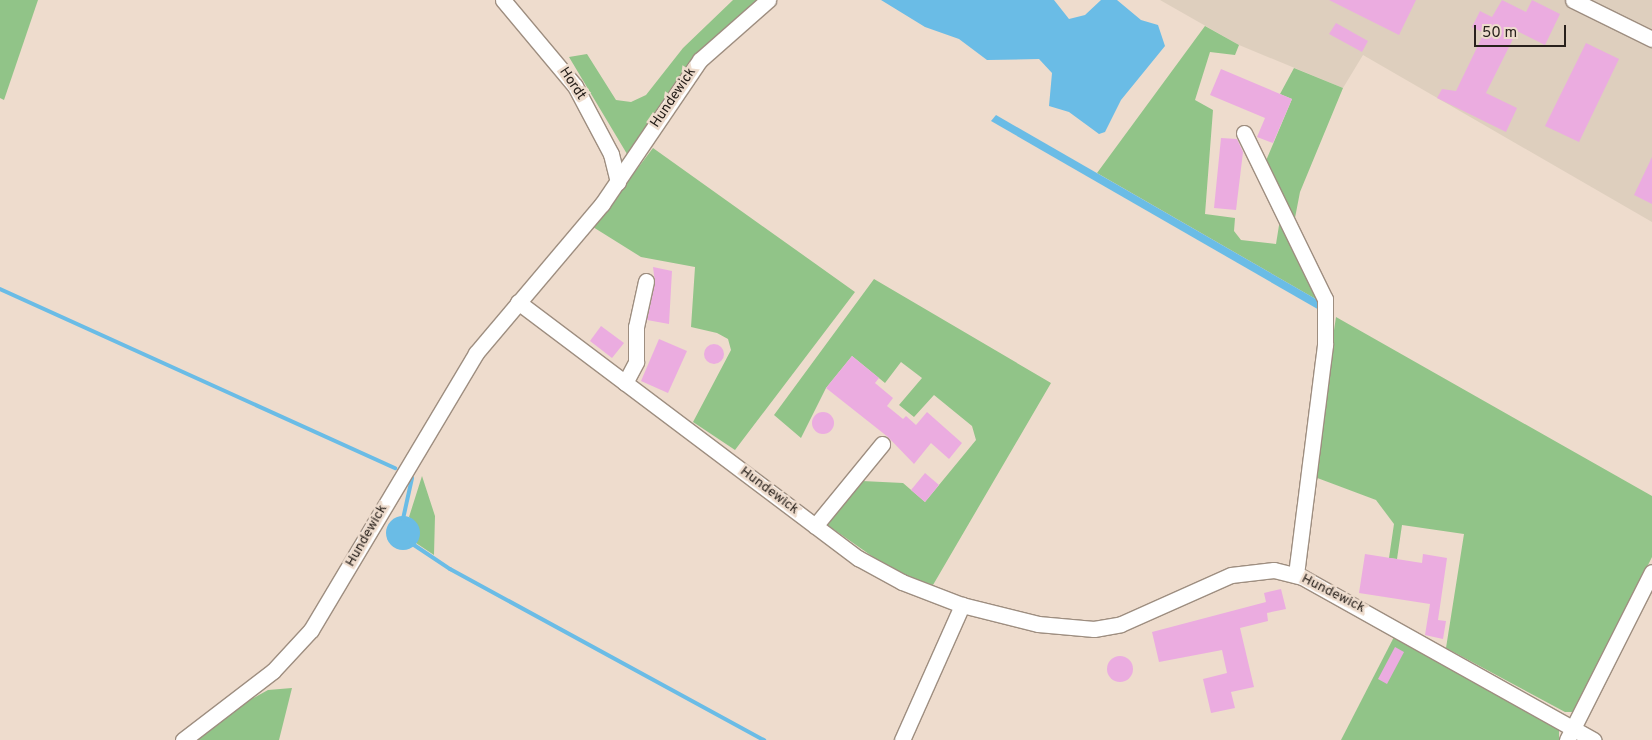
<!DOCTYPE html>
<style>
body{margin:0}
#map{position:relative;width:1652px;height:740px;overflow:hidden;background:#eedccd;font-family:Overpass,sans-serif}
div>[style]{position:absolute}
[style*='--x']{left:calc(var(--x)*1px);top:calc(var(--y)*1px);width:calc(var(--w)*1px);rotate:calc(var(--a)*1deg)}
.industrial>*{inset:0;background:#decfbe}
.green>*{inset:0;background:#91c488}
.water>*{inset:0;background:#6abce6}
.round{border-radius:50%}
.stream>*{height:4px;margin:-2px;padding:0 2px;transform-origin:2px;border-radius:2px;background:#6abce6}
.building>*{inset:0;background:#ebace0}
.roads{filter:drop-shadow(1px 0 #9e8e80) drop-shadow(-1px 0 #9e8e80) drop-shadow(0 1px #9e8e80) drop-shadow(0 -1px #9e8e80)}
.minor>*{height:15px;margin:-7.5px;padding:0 7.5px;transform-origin:7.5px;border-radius:7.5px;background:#fff}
span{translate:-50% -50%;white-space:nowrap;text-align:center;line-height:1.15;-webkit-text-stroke:5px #eedccd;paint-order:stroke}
.street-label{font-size:14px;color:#28211c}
.scale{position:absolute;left:1474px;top:25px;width:92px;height:22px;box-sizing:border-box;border:2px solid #28211c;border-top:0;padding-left:6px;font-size:15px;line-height:18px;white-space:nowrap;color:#28211c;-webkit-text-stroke:4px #eedccd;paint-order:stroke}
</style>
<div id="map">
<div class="industrial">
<i style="clip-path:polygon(1160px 0,1652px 0,1652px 222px,1363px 55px,1343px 88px,1239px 45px)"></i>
</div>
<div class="green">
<i style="clip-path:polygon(0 0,38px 0,4px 100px,0 98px)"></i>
<i style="clip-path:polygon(733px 0,765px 0,717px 38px,630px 159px,569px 57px,587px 54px,616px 100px,631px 102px,646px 95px,683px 48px)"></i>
<i style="clip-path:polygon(1205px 26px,1239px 45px,1235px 55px,1210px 52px,1195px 100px,1213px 110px,1205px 214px,1235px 218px,1234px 231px,1241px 240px,1276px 244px,1281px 213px,1321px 302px,1097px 173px)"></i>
<i style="clip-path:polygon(1294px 68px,1343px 88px,1300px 192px,1294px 223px,1265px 163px,1292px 99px,1280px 94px)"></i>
<i style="clip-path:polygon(653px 148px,855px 292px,735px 450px,693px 422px,731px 350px,728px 339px,717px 333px,691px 327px,695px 267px,641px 257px,593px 227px)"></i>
<i style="clip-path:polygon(874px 279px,1051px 383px,933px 585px,896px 573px,826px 524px,862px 481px,903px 483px,925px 502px,976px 440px,972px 426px,934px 395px,914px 417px,899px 405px,922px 378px,901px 362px,885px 383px,852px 356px,826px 388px,801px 438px,774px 415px)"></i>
<i style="clip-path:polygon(1336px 317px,1652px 496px,1652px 557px,1575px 712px,1565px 712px,1446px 648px,1464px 534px,1402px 525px,1397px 559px,1389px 558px,1394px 524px,1376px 500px,1312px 476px)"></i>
<i style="clip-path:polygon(422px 476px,435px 516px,434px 555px,416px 543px,414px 521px,409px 517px)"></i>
<i style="clip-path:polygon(1395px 635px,1559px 730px,1559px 740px,1341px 740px)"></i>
<i style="clip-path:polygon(292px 688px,279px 740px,196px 740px,248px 701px,268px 690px)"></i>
</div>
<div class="water">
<i style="clip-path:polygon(881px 0,1054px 0,1069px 19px,1085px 15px,1101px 0,1117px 0,1141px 20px,1158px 25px,1165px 46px,1121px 100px,1105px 132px,1099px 134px,1069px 112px,1049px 106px,1052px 73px,1039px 59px,987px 60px,959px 39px,925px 27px)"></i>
<i style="clip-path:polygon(996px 115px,1321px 302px,1321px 311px,991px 121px)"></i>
<i class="round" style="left:386px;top:516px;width:34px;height:34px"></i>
</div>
<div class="stream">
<i style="--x:0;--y:289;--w:434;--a:24.4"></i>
<i style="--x:403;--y:519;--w:42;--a:-77.6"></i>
<i style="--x:411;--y:543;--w:47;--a:33.7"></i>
<i style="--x:450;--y:569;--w:358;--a:28.6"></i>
</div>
<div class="building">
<i style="clip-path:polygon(1329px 0,1416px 0,1399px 35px)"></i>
<i style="clip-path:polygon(1502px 0,1526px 12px,1532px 0,1560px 14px,1545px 45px,1517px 31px,1486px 93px,1517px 108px,1506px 132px,1437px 98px,1442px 89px,1456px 91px,1484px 33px,1472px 27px,1480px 11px,1492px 17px)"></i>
<i style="clip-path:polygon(1336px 23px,1368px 41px,1362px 52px,1329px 34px)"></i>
<i style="clip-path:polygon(1586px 43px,1619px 59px,1579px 142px,1545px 126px)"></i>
<i style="clip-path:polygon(1221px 69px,1292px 99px,1273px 143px,1257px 137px,1265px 118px,1210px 95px)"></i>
<i style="clip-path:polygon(1221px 138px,1237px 139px,1243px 152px,1236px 210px,1214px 208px)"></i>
<i style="clip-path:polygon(1652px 157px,1652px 204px,1634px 195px)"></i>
<i style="clip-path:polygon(653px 267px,672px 271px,669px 324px,647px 320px,655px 283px)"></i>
<i style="clip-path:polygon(601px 326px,624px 343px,612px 358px,590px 341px)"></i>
<i style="clip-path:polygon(659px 339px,687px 351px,668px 393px,641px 381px)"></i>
<i class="round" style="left:704px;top:344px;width:20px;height:20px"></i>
<i style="clip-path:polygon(852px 356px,879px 378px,875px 383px,893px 398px,887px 406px,903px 419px,906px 416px,916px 425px,927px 412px,962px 443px,949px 459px,931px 443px,914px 464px,888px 437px,826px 388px)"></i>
<i class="round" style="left:812px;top:412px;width:22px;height:22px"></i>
<i style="clip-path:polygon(925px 473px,939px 485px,925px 502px,911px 490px)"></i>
<i style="clip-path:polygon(1365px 554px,1422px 563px,1423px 554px,1447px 558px,1438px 620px,1446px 621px,1443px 639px,1425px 635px,1430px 604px,1359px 593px)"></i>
<i style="clip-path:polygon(1281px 589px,1286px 609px,1267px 613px,1268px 621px,1240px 628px,1254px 687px,1231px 692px,1235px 708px,1211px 713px,1203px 679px,1227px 673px,1222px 650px,1159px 662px,1152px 632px,1266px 602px,1264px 593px)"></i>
<i style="clip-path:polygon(1395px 647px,1404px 652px,1387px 684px,1378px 679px)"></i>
<i class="round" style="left:1107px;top:656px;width:26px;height:26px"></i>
</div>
<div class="roads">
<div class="minor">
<i style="--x:503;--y:0;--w:112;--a:50.1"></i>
<i style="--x:575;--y:86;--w:77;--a:62.1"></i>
<i style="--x:611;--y:154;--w:29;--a:76"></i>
<i style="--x:1573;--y:0;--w:88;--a:26.3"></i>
<i style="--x:1244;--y:133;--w:185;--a:64"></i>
<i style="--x:1325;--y:299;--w:46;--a:90"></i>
<i style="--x:1325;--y:345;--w:232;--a:97.2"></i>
<i style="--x:518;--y:302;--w:426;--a:37"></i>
<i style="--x:858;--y:558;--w:50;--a:28.6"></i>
<i style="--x:902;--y:582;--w:64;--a:21"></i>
<i style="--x:962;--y:605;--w:78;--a:14"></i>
<i style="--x:1038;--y:624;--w:56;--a:5.1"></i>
<i style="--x:1094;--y:629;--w:27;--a:-10"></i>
<i style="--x:1121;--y:624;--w:120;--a:-24"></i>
<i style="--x:1231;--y:575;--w:43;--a:-6.6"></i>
<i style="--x:1274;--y:570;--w:29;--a:14"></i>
<i style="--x:1302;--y:577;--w:334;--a:29.2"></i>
<i style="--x:625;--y:383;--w:24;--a:-62"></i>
<i style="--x:636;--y:362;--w:35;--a:-90"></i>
<i style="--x:636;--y:327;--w:47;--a:-77.7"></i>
<i style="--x:815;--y:526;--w:106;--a:-50.7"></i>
<i style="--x:183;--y:740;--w:113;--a:-37.5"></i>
<i style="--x:273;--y:671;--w:56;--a:-47.2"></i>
<i style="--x:311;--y:630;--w:322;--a:-59.2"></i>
<i style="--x:476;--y:353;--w:195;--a:-49.8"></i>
<i style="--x:602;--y:204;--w:174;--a:-55.8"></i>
<i style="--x:700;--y:60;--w:91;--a:-41.4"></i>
<i style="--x:902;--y:740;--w:148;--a:-66"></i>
<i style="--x:1567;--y:740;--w:188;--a:-63.2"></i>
</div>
</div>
<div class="street-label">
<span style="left:572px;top:84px;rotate:56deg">Hordt</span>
<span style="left:674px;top:98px;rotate:-56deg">Hundewick</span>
<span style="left:769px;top:491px;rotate:37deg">Hundewick</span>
<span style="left:367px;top:536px;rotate:-60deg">Hundewick</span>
<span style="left:1333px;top:594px;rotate:27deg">Hundewick</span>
</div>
<div class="scale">50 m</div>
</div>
